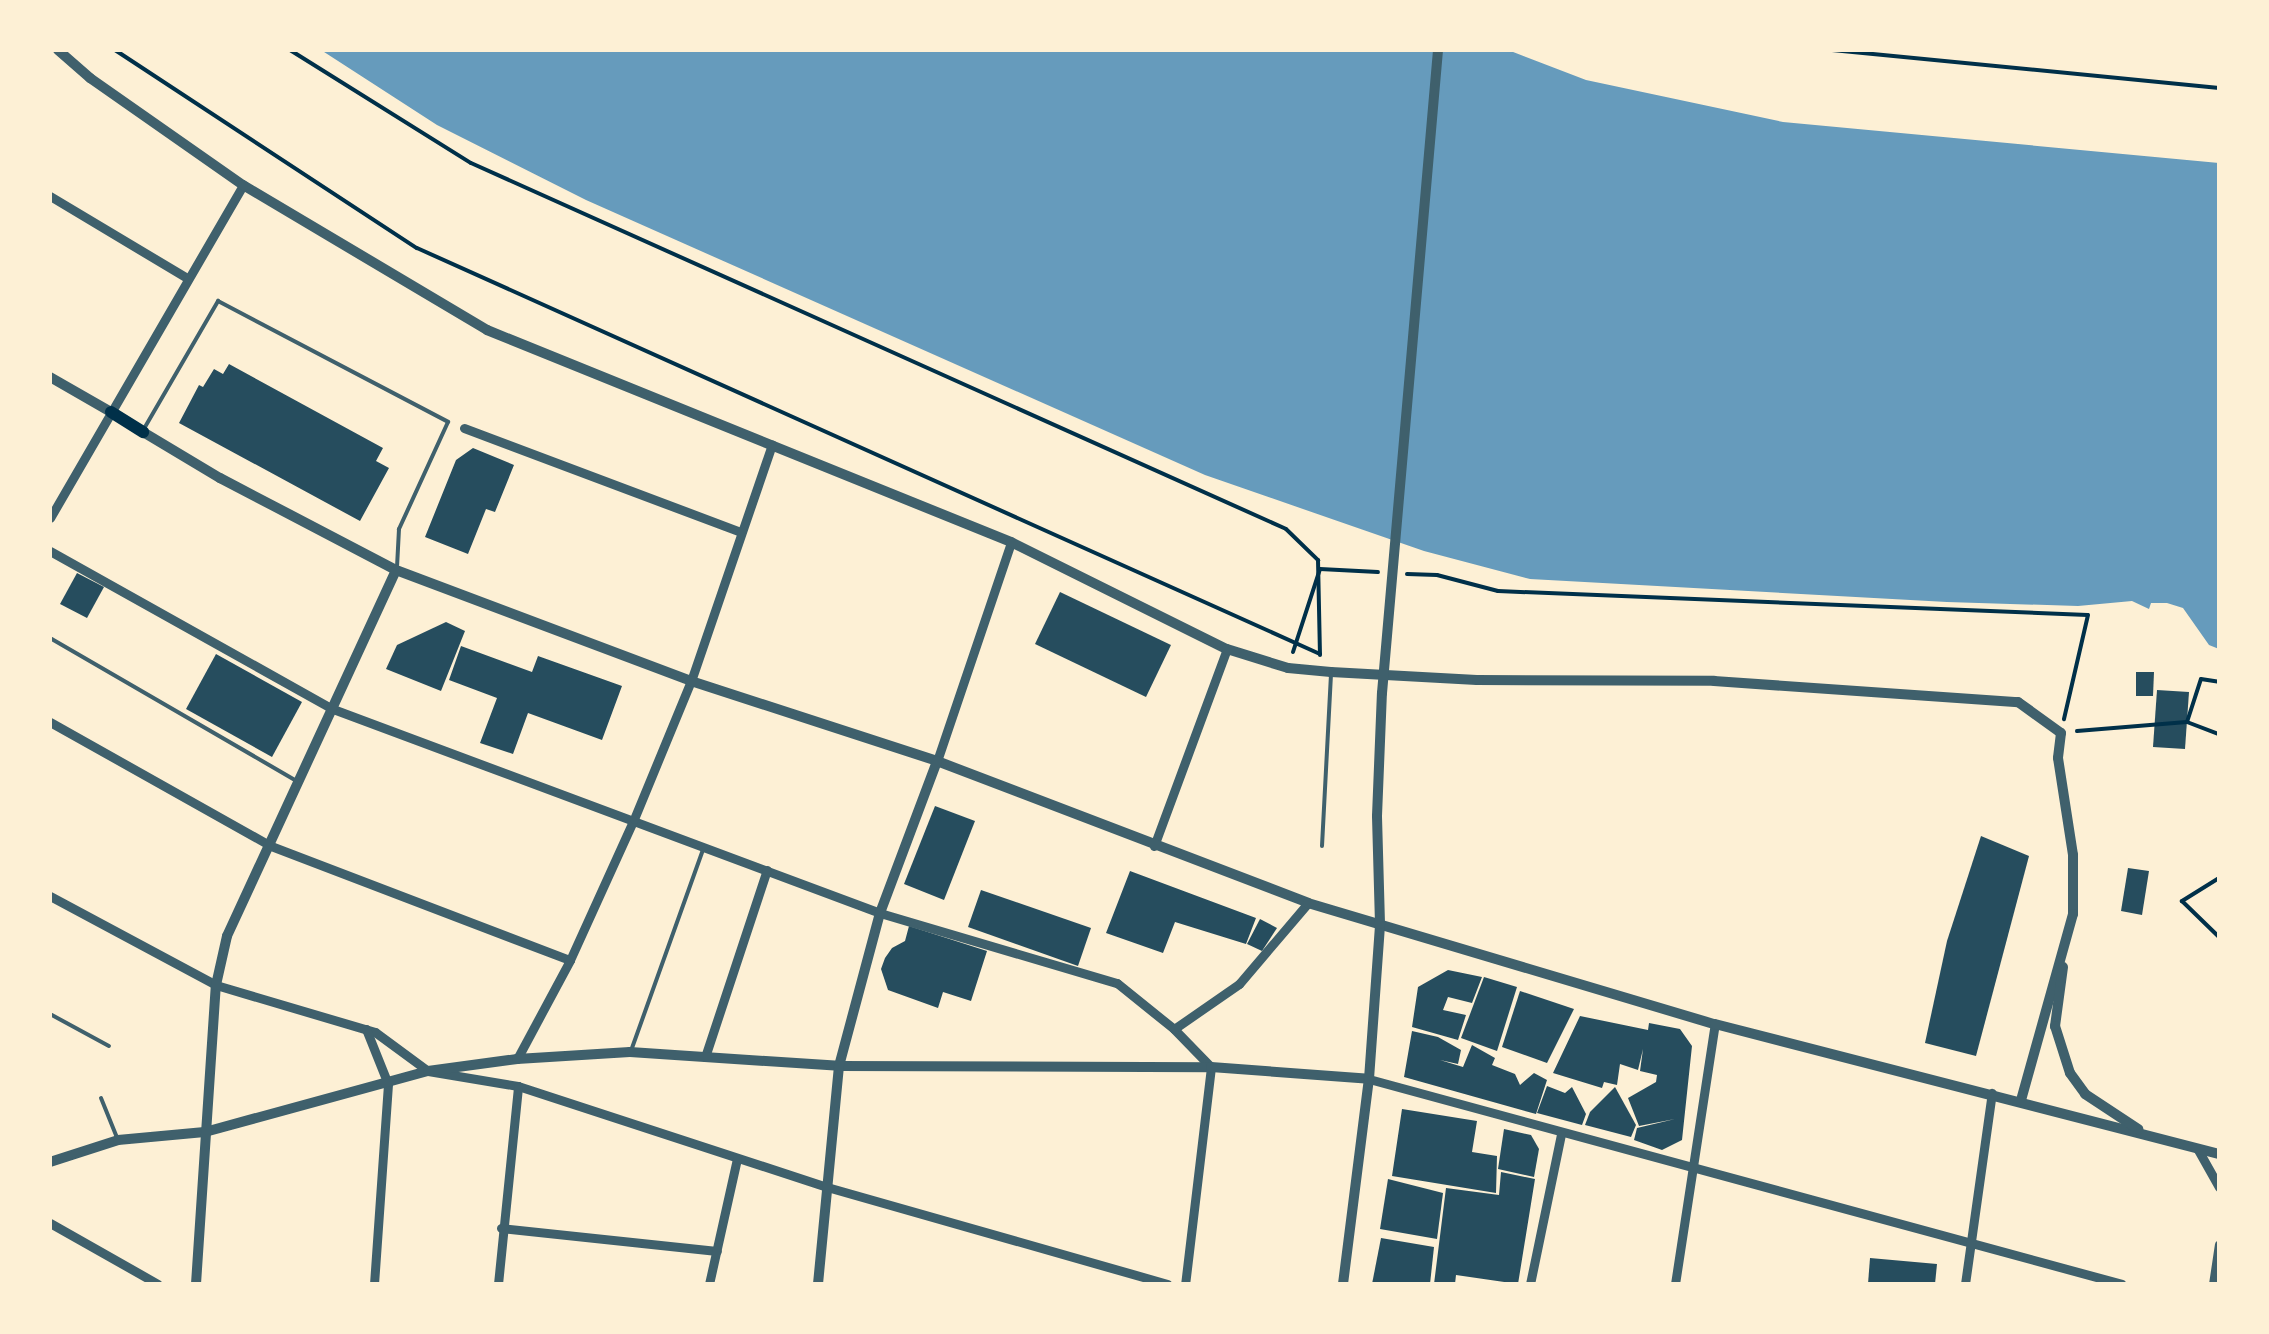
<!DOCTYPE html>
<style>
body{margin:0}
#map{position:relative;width:2269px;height:1334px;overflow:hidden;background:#fdf0d5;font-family:"Fira Sans",sans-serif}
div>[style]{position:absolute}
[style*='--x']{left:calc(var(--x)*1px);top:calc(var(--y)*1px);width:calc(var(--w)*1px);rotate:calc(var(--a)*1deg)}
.water>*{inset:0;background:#669bbc}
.building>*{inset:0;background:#264d5e}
.path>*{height:4px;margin:-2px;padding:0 2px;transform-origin:2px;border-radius:2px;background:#003049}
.service>*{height:4px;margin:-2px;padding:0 2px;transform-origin:2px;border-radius:2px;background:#3f606c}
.minor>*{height:9px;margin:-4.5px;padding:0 4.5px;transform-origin:4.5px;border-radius:4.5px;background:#3f606c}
.tertiary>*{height:10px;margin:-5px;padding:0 5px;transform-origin:5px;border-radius:5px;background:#3f606c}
.secondary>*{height:12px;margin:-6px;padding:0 6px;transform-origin:6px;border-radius:6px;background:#003049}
span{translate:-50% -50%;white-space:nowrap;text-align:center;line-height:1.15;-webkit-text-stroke:8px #fdf0d5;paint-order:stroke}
.frame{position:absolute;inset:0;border:52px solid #fdf0d5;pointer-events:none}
</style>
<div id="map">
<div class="water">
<i style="clip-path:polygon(321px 50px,1508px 50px,1586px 80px,1783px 122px,2219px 163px,2219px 649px,2209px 645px,2183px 608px,2167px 603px,2151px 603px,2149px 609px,2132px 601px,2078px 606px,1947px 602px,1530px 579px,1424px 551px,1205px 475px,586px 200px,437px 125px)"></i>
</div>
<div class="building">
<i style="clip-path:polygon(229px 364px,383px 448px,376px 461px,389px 468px,360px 521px,179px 423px,199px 385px,203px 387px,214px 369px,223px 374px)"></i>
<i style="clip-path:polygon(473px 448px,514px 465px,495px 512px,486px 509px,468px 554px,425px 537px,456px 460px)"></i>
<i style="clip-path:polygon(77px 573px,104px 587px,87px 618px,60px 604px)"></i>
<i style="clip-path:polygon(1060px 592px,1171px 645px,1146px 697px,1035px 644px)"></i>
<i style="clip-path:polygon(446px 622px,465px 631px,441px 691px,386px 669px,397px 645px)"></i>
<i style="clip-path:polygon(461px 646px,532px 672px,538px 656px,622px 686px,602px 740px,528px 713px,513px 754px,480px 743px,497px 698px,449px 680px)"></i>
<i style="clip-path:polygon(216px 654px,302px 702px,272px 757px,186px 709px)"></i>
<i style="clip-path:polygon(2136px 672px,2154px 672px,2153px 696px,2136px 696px)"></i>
<i style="clip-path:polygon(2157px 690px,2189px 692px,2185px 749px,2153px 747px)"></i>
<i style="clip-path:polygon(935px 806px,975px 821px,944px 900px,904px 884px)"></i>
<i style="clip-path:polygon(1981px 836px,2029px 856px,1976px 1056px,1925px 1043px,1947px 941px)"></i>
<i style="clip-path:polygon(2128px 868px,2149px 871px,2142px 915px,2121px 911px)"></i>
<i style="clip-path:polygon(1130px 871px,1256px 918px,1246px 944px,1175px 922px,1163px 953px,1106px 933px)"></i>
<i style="clip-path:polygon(981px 890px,1091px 928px,1078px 966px,968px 927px)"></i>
<i style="clip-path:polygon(1260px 919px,1277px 928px,1262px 951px,1247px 944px)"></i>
<i style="clip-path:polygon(909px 926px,987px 951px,971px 1001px,943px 992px,938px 1008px,888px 990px,881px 969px,885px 958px,892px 948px,905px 941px)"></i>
<i style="clip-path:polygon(1448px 970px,1482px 977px,1472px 1003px,1448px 997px,1443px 1010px,1466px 1015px,1458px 1040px,1412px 1027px,1418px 987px)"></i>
<i style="clip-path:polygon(1484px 977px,1517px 987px,1497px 1051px,1461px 1038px)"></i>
<i style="clip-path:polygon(1520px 991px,1574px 1009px,1547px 1063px,1502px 1047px)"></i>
<i style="clip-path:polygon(1580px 1016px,1648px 1030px,1649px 1023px,1680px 1029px,1692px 1046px,1682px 1140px,1662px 1150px,1634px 1140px,1637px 1128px,1675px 1119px,1639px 1126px,1628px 1098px,1656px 1082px,1657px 1075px,1640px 1071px,1643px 1049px,1638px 1070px,1620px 1064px,1617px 1085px,1604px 1082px,1602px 1088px,1553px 1073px)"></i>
<i style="clip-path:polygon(1412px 1031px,1438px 1037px,1461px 1050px,1458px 1064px,1440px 1060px,1463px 1067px,1472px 1045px,1495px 1058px,1492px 1065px,1515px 1074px,1520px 1085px,1534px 1073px,1547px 1080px,1536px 1114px,1404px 1077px)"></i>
<i style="clip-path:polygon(1547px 1086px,1565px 1093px,1572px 1087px,1586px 1114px,1582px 1125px,1537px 1113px)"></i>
<i style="clip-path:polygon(1615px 1087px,1636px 1125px,1631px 1137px,1585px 1125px,1590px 1112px)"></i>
<i style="clip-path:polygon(1402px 1109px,1477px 1121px,1472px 1152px,1497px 1156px,1496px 1193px,1392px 1176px)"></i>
<i style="clip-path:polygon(1504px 1129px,1531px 1135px,1539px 1149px,1534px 1177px,1498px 1169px)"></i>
<i style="clip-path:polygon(1501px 1172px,1535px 1179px,1518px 1284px,1456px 1275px,1455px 1284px,1434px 1284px,1446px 1188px,1499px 1195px)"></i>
<i style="clip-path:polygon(1388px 1179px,1443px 1193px,1437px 1239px,1380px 1229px)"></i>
<i style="clip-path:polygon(1381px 1238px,1434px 1247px,1430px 1284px,1372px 1284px)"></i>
<i style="clip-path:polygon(1870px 1258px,1937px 1264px,1935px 1284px,1868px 1284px)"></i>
</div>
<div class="path">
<i style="--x:115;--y:50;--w:361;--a:33.3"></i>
<i style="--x:417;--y:248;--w:990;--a:24.21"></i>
<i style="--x:290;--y:50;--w:213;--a:32"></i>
<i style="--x:471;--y:163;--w:893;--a:24.18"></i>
<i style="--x:1286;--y:529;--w:45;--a:44.1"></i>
<i style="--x:1318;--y:560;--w:95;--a:88.8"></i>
<i style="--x:1832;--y:50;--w:389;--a:5.6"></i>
<i style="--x:1407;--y:574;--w:30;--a:2"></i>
<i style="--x:1437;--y:575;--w:63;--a:14.7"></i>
<i style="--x:1498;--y:591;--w:590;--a:2.33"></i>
<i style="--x:2088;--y:615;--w:107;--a:103"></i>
<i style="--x:1293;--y:652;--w:87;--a:-72"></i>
<i style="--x:1320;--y:569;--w:58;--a:3"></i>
<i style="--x:2187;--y:722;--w:45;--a:-72"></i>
<i style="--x:2201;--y:679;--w:18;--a:9"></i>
<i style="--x:2077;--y:731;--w:110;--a:-4.7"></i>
<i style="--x:2187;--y:722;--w:34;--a:21"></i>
<i style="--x:2219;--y:878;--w:44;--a:148.1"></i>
<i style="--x:2182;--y:901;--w:52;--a:44.2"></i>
</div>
<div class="service">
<i style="--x:145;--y:427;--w:146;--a:-59.9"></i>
<i style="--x:218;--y:301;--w:260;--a:27.7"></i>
<i style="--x:448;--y:422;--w:118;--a:114.6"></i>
<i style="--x:399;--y:529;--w:36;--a:93"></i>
<i style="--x:50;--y:638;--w:287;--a:30.1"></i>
<i style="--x:1322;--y:846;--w:170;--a:-87"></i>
<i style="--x:50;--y:1014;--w:67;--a:28.5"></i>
<i style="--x:632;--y:1048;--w:210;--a:-70.3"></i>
<i style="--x:101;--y:1098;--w:45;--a:68"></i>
</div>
<div class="minor">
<i style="--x:50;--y:196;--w:160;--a:30.9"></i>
<i style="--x:464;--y:428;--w:296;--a:20.6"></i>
<i style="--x:50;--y:518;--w:385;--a:-59.9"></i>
<i style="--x:50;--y:551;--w:324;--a:29.2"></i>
<i style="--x:333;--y:709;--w:584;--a:20.45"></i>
<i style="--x:880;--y:913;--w:247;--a:16.5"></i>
<i style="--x:1117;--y:983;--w:73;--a:38.9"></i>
<i style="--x:1174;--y:1029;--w:53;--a:45.8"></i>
<i style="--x:1211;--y:1067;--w:219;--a:96.8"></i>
<i style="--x:50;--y:722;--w:253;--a:29.3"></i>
<i style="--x:271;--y:846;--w:320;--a:20.9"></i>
<i style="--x:937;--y:761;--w:231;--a:-71.3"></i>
<i style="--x:1154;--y:846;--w:210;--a:-69.7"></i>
<i style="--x:50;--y:896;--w:188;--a:28.2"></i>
<i style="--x:216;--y:985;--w:166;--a:16.5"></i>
<i style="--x:375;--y:1032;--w:66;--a:36.3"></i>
<i style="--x:428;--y:1071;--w:91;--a:9.5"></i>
<i style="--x:518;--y:1086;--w:325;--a:18.1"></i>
<i style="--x:827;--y:1187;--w:354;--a:15.9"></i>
<i style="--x:366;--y:1029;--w:59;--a:68.2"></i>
<i style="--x:388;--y:1084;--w:200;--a:94"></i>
<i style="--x:1174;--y:1029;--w:79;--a:-34.7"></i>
<i style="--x:1239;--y:984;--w:106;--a:-49.6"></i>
<i style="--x:705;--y:1057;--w:197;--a:-71.7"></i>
<i style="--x:517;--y:1059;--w:112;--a:-61.8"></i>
<i style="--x:570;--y:960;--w:155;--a:-65.6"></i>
<i style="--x:634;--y:819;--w:149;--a:-67.6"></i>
<i style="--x:691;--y:681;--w:250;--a:-71.1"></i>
<i style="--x:1369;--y:1079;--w:780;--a:15.23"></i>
<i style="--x:2197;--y:1148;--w:45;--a:60.6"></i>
<i style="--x:50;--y:1223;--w:124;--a:29.5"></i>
<i style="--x:501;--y:1228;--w:217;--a:6.1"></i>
<i style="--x:498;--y:1284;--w:199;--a:-84.2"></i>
<i style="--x:709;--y:1284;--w:128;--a:-77.4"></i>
<i style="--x:1530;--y:1284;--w:153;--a:-78.3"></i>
<i style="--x:1675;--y:1284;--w:263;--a:-81.3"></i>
<i style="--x:1965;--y:1284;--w:193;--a:-82"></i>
<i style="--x:2213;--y:1284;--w:40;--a:-81.5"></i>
</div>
<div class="tertiary">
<i style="--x:58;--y:50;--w:43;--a:41.2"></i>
<i style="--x:90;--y:78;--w:187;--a:35"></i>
<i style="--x:243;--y:185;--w:284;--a:30.7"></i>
<i style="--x:487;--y:330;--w:565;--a:22.03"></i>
<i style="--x:1011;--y:542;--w:241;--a:26.4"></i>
<i style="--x:1227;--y:649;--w:64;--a:17.3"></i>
<i style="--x:1288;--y:668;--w:43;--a:5.3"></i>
<i style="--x:1331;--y:672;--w:146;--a:3.1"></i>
<i style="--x:1477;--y:680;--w:237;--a:0.2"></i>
<i style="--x:1714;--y:681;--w:305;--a:4"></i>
<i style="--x:2018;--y:702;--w:53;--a:35.8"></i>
<i style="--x:2061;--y:733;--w:25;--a:97"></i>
<i style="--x:2058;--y:758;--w:98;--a:81.2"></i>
<i style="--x:2073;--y:855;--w:59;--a:90"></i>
<i style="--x:2073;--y:914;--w:193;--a:105.6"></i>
<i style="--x:50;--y:377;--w:70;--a:29.8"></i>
<i style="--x:143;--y:432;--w:90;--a:30.9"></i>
<i style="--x:220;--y:478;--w:199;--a:27.6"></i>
<i style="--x:396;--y:570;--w:315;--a:20.6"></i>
<i style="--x:691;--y:681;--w:259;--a:18"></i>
<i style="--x:937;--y:761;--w:397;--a:20.9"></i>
<i style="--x:1308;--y:903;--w:425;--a:16.6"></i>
<i style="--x:1715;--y:1024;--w:520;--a:14.46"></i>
<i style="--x:2063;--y:967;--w:60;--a:97.7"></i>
<i style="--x:2055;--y:1026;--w:49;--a:72.3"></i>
<i style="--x:2070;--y:1073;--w:26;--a:54"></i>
<i style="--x:2085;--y:1094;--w:64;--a:33.4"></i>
<i style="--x:50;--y:1162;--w:71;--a:-17.9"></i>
<i style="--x:118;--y:1140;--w:87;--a:-5.3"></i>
<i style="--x:205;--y:1132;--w:231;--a:-15.3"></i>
<i style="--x:428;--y:1071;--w:90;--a:-7.7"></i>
<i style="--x:517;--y:1059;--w:113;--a:-3.5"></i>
<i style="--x:630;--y:1052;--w:209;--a:3.8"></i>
<i style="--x:839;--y:1066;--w:372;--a:0.2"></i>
<i style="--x:1211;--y:1067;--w:158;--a:4.3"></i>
<i style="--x:196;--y:1284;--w:300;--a:-86.2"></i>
<i style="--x:216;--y:985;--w:50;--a:-77.3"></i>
<i style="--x:227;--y:936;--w:403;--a:-65.2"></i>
<i style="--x:818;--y:1284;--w:219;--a:-84.5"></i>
<i style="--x:839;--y:1066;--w:158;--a:-75"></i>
<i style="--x:880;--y:913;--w:162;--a:-69.4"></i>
<i style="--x:1343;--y:1284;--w:207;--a:-82.8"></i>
<i style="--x:1369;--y:1079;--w:155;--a:-85.9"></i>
<i style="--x:1380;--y:924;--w:108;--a:-91.6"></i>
<i style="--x:1377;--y:816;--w:123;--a:-87.7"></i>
<i style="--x:1382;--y:693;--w:645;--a:-85.02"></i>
</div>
<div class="secondary">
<i style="--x:111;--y:412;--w:38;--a:32"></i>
</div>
<div class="frame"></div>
</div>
